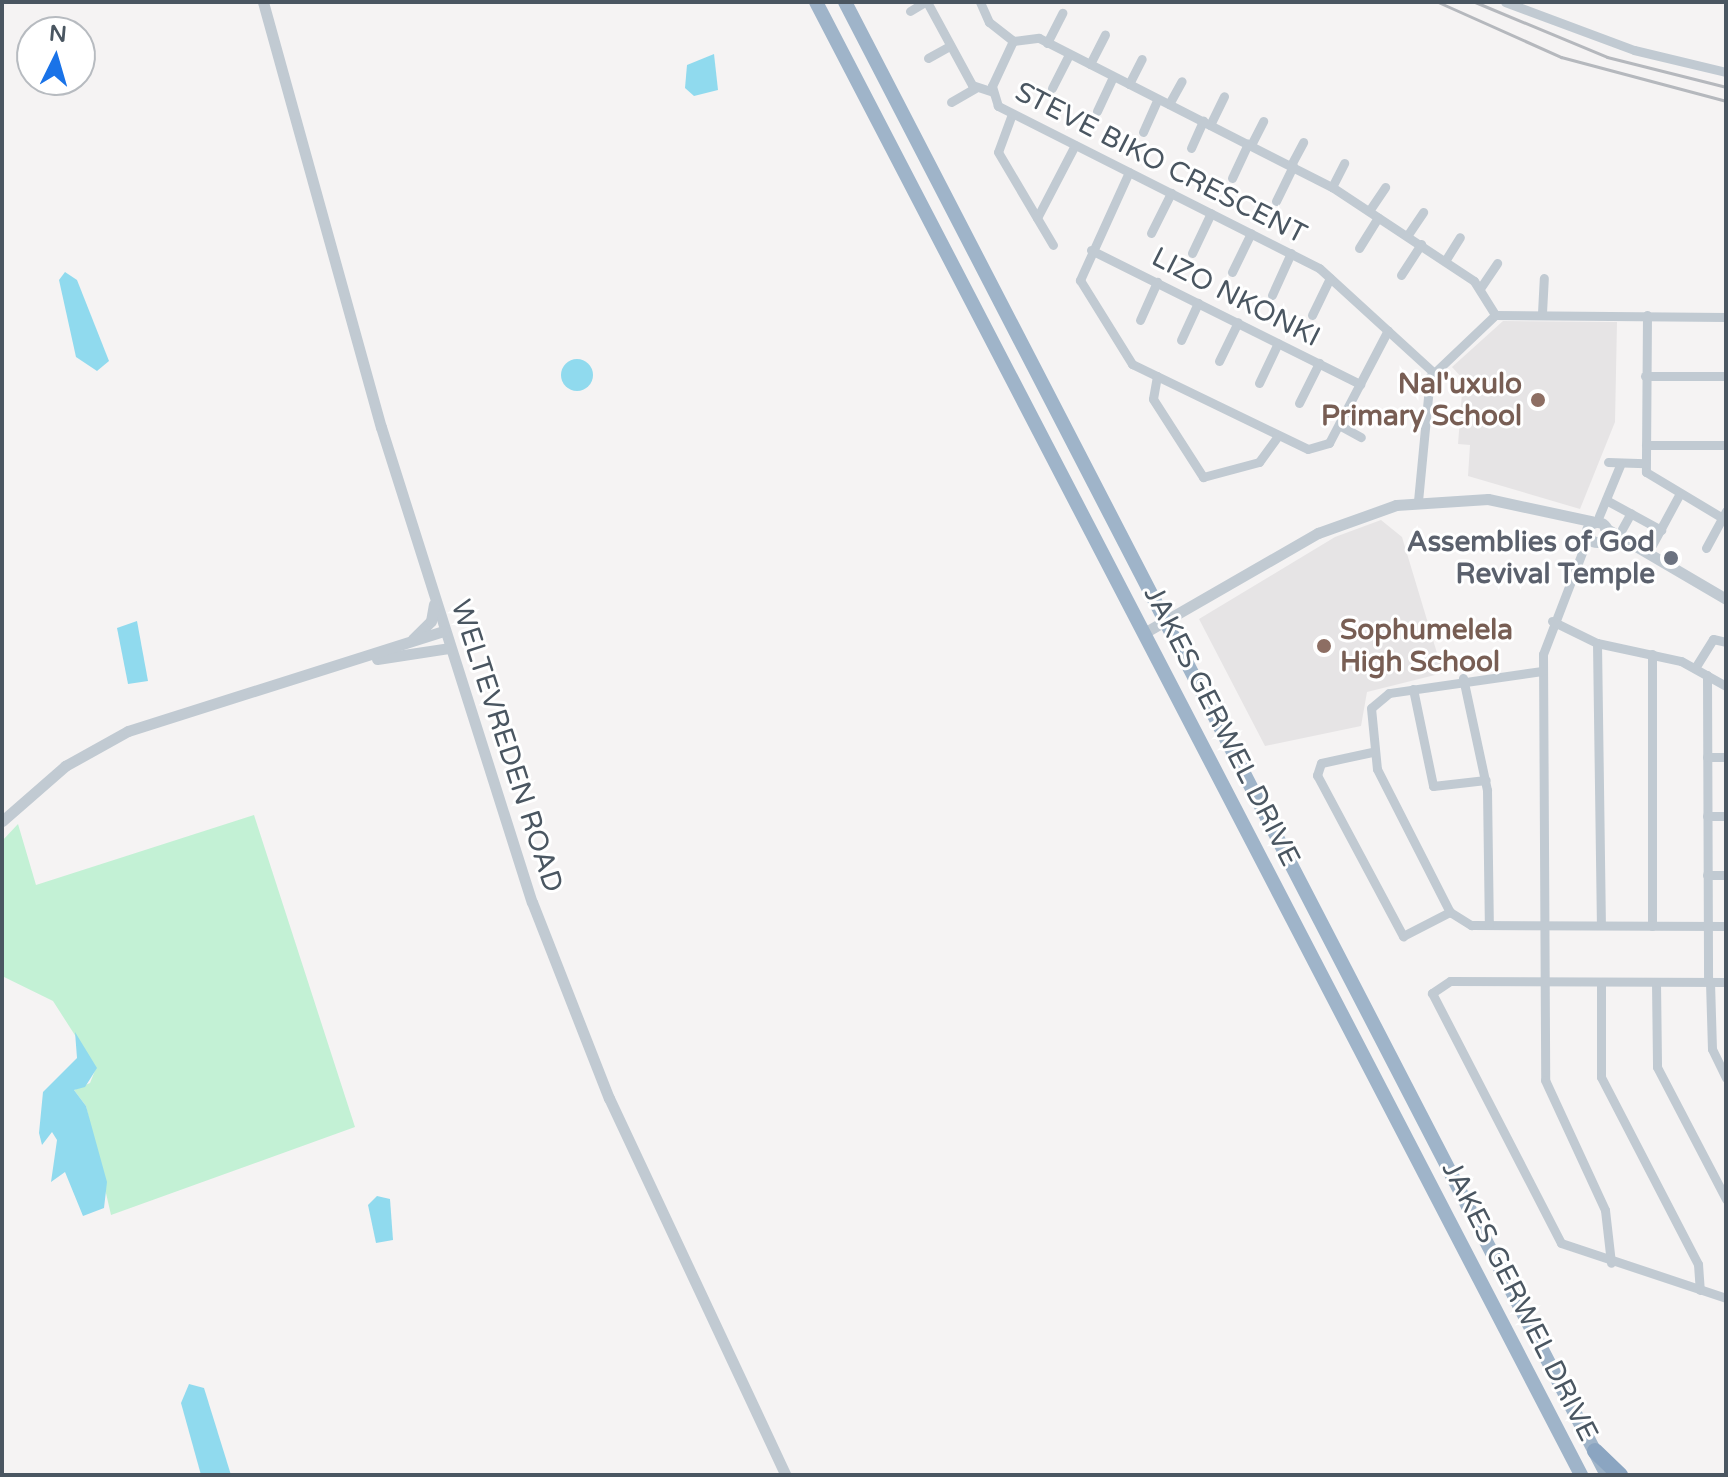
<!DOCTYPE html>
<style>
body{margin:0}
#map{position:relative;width:1728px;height:1477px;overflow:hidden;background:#f5f3f3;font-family:"Varela Round",sans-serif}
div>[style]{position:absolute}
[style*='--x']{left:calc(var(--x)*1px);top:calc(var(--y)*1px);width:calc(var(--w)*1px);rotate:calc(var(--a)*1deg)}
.education>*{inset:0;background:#e6e4e5}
.green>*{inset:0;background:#c3f1d5}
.water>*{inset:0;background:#90daee}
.round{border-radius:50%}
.minor>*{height:9px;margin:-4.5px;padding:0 4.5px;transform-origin:4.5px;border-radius:4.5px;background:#c1cad2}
.tertiary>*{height:11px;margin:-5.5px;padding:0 5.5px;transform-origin:5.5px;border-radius:5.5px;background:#c1cad2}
.tertiary>.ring{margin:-5.5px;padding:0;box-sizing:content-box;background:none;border:11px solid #c1cad2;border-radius:50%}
.trunk>*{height:14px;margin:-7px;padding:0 7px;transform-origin:7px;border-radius:7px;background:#9fb4c9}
.motorway>*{height:16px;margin:-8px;padding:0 8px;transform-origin:8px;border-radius:8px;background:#8ba5c1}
.rail>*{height:3px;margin:-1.5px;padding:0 1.5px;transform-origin:1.5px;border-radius:1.5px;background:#b5b8bd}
.dots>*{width:22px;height:22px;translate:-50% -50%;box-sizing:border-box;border:4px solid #fff;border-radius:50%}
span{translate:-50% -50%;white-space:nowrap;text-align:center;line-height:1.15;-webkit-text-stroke:6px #fff;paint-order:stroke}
.street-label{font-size:28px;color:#4a5661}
.education-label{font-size:28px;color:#785e54;font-weight:700}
.right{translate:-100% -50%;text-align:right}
.left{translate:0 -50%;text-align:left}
.worship-label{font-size:28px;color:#5b616d;font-weight:700}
.frame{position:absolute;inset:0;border:4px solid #4a5661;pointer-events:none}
.north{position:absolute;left:16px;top:16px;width:80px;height:80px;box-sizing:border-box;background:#fff;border:2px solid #b7bbc0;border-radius:50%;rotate:5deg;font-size:22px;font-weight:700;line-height:32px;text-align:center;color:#4a5661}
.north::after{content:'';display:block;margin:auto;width:28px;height:36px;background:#1a73e8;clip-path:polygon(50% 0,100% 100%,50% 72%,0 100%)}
</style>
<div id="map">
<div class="education">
<i style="clip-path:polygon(1503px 321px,1617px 322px,1615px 422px,1580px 509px,1468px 476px,1470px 445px,1458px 444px,1463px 379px,1452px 367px)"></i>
<i style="clip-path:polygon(1381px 520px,1402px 537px,1443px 673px,1367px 692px,1361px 726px,1265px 746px,1199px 619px,1335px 537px)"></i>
</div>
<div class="green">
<i style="clip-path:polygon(254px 815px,355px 1127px,111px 1215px,86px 1106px,74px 1090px,90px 1083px,96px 1068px,53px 1001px,2px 976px,2px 841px,18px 824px,36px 885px)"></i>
</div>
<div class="water">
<i style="clip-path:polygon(714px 54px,718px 90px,694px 96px,685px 88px,687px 65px)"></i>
<i style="clip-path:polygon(65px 272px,77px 280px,109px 361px,97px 371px,76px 357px,59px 280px)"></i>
<i class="round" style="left:561px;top:359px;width:32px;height:32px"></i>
<i style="clip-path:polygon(137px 621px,148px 681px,128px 684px,117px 628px)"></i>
<i style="clip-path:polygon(75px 1032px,97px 1068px,85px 1087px,74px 1090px,86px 1106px,107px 1182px,104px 1208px,83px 1216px,65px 1172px,51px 1182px,57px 1140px,52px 1132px,42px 1145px,39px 1133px,43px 1092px,77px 1058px)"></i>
<i style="clip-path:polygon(377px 1196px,390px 1199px,393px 1240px,376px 1243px,368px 1205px)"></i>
<i style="clip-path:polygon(189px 1384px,204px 1388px,231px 1475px,201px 1475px,181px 1403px)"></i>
</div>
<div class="minor">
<i style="--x:927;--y:2;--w:94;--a:61.5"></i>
<i style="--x:972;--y:85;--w:20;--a:18"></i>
<i style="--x:980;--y:2;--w:22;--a:66"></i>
<i style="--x:989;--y:22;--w:31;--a:38"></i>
<i style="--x:1505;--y:2;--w:138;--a:20.4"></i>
<i style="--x:1634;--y:50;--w:95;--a:13.4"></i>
<i style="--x:910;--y:11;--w:17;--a:-31"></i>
<i style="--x:1047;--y:43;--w:34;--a:-63"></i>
<i style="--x:928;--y:58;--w:25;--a:-29"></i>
<i style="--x:1090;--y:64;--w:33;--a:-63"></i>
<i style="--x:1129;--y:84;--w:28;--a:-63"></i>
<i style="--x:1052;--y:88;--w:38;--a:-63"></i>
<i style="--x:951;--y:102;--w:28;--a:-30"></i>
<i style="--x:1169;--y:104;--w:26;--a:-61"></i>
<i style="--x:1097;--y:111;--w:38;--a:-65"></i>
<i style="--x:1012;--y:114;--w:40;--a:110.2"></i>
<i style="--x:998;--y:152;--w:108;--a:59.4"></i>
<i style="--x:1210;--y:125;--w:32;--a:-64"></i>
<i style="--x:1143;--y:132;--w:36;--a:-66"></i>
<i style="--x:1251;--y:145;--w:27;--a:-63"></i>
<i style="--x:1191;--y:148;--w:30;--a:-66"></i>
<i style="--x:1291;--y:165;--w:26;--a:-62"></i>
<i style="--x:1129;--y:172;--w:119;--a:114.4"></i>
<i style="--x:1080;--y:280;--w:99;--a:58.2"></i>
<i style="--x:1132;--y:364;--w:195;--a:25.8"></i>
<i style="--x:1308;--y:449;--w:22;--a:-16"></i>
<i style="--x:1329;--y:443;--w:127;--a:-62.4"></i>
<i style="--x:1232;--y:178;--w:38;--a:-65"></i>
<i style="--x:1332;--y:187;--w:27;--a:-63"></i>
<i style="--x:1276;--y:201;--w:39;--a:-64"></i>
<i style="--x:1369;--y:211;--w:29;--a:-56"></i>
<i style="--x:1037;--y:218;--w:82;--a:-62.5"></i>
<i style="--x:1151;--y:233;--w:45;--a:-63.4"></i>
<i style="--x:1407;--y:236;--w:29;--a:-56"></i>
<i style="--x:1359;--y:248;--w:36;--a:-58"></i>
<i style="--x:1091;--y:250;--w:301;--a:26.5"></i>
<i style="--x:1192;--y:253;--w:44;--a:-64.6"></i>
<i style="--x:1445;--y:261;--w:28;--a:-58"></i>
<i style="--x:1232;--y:272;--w:43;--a:-64"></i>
<i style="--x:1401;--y:275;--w:37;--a:-57"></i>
<i style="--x:1481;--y:287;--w:29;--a:-56"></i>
<i style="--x:1272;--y:295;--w:46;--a:-65.7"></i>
<i style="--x:1542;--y:313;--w:35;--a:-87"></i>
<i style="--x:1312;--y:315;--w:41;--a:-64.1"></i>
<i style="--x:1647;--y:315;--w:157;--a:90.4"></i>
<i style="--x:1646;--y:472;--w:93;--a:31"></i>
<i style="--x:1140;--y:320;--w:42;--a:-65.9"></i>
<i style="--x:1181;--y:340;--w:41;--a:-65.3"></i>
<i style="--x:1219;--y:361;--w:43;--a:-64"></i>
<i style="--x:1433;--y:372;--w:154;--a:-137.6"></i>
<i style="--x:1319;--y:268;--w:360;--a:-153.2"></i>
<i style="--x:998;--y:106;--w:21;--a:-107"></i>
<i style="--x:992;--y:86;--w:50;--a:-65"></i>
<i style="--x:1013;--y:41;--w:26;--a:-7"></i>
<i style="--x:1039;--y:38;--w:329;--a:27"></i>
<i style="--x:1332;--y:187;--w:170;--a:33.5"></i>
<i style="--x:1474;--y:281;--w:40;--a:58"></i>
<i style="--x:1157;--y:376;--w:23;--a:100"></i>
<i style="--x:1153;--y:399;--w:93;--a:57.3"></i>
<i style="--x:1203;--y:477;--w:58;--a:-15"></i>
<i style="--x:1259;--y:462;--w:31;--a:-54"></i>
<i style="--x:1645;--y:376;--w:81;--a:0"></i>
<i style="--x:1259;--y:383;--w:44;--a:-64.6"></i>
<i style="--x:1299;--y:403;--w:45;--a:-63.4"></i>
<i style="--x:1339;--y:425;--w:25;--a:29"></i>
<i style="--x:1646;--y:445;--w:80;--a:0"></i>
<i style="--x:1608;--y:462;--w:37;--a:2"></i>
<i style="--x:1606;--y:500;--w:63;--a:28.6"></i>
<i style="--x:1418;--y:501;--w:125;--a:-84.5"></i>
<i style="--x:1430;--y:377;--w:90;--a:-43.6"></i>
<i style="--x:1495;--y:315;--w:231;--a:0.5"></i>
<i style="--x:1599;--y:516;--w:57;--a:-67.5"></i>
<i style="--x:1622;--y:529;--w:18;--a:-61"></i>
<i style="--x:1588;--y:537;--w:125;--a:111"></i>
<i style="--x:1543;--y:654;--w:426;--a:89.7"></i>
<i style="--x:1545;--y:1080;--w:143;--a:65.2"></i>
<i style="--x:1605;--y:1210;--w:53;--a:83.5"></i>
<i style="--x:1652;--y:545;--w:57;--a:-61.6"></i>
<i style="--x:1706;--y:548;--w:42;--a:-61.6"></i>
<i style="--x:1552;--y:621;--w:50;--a:26.1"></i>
<i style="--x:1597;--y:643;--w:86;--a:12.1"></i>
<i style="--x:1681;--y:661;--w:51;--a:29.1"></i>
<i style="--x:1597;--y:643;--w:282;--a:89.2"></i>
<i style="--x:1652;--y:654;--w:272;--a:90"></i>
<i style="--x:1695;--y:668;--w:34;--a:-58"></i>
<i style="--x:1713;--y:639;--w:13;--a:13"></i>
<i style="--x:1542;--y:671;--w:155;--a:171.8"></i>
<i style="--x:1389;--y:693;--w:23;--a:140"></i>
<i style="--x:1371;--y:708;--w:61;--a:84.4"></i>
<i style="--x:1377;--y:769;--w:161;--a:63"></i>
<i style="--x:1450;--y:912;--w:25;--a:32"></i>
<i style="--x:1471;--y:925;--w:255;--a:0.2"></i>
<i style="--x:1707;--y:675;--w:307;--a:89.8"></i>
<i style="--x:1463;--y:678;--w:115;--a:77.9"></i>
<i style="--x:1487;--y:790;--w:135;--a:89.2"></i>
<i style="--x:1413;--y:689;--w:99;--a:78.3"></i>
<i style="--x:1433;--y:786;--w:53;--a:-6.5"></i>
<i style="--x:1372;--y:752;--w:52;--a:167.8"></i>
<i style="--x:1321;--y:763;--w:13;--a:108"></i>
<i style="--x:1317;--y:775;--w:183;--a:61.9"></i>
<i style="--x:1403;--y:936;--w:53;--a:-27.1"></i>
<i style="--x:1707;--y:757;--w:19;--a:0"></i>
<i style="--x:1707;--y:816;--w:19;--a:0"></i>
<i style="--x:1707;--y:875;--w:19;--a:0"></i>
<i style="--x:1601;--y:982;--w:95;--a:90"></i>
<i style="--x:1601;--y:1077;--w:211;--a:62.6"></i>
<i style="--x:1698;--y:1264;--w:26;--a:86"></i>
<i style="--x:1656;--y:982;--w:85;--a:89.3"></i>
<i style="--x:1657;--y:1067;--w:149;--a:62.4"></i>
<i style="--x:1710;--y:982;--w:67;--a:88.3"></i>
<i style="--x:1712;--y:1049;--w:32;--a:64"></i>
<i style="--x:1726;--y:982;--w:276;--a:-179.8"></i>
<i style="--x:1450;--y:981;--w:22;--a:146"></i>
<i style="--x:1432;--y:993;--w:281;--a:62.7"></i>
<i style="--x:1561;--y:1243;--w:174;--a:18.4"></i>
</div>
<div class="tertiary">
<i style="--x:263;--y:2;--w:441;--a:74.5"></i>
<i style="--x:381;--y:427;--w:498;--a:72.4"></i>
<i style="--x:532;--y:902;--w:211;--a:68.6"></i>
<i style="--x:609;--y:1098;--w:416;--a:64.9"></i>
<i class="ring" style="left:1587px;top:522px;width:9px;height:9px"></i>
<i style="--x:1605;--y:528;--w:140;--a:30.4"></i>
<i style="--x:1144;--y:633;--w:201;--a:-29.9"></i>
<i style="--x:1318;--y:533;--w:83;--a:-19.7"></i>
<i style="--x:1396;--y:505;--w:92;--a:-3.7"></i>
<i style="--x:1488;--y:499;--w:109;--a:12.1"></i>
<i style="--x:413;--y:639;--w:25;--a:-45"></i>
<i style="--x:431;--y:621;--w:17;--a:-80"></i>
<i style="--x:377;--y:659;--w:74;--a:-8.6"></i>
<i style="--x:2;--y:821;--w:84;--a:-41.1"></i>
<i style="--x:65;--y:766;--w:72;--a:-29.1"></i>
<i style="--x:128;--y:731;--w:331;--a:-17.6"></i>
</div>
<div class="trunk">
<i style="--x:816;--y:2;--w:1660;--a:62.55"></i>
<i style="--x:845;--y:2;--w:1658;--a:62.65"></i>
</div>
<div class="motorway">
<i style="--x:1595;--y:1451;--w:35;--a:44"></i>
</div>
<div class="rail">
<i style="--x:1438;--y:2;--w:135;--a:24.1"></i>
<i style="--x:1561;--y:57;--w:171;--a:14.9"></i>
<i style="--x:1475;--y:2;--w:143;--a:22.6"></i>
<i style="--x:1607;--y:57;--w:123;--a:14.1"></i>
</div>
<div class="dots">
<i style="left:1538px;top:400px;background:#8d6e63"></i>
<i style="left:1671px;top:558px;background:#6b7280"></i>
<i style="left:1324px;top:646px;background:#8d6e63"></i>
</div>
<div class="street-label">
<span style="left:1161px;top:163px;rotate:27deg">STEVE BIKO CRESCENT</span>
<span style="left:1236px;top:297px;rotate:27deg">LIZO NKONKI</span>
<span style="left:1222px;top:726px;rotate:63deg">JAKES GERWEL DRIVE</span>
<span style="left:507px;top:746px;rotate:72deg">WELTEVREDEN ROAD</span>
<span style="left:1520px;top:1301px;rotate:63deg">JAKES GERWEL DRIVE</span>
</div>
<div class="education-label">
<span class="right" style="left:1522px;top:400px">Nal'uxulo<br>Primary School</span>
<span class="left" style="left:1340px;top:646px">Sophumelela<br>High School</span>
</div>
<div class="worship-label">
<span class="right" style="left:1655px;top:558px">Assemblies of God<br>Revival Temple</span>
</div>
<div class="frame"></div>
<div class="north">N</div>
</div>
